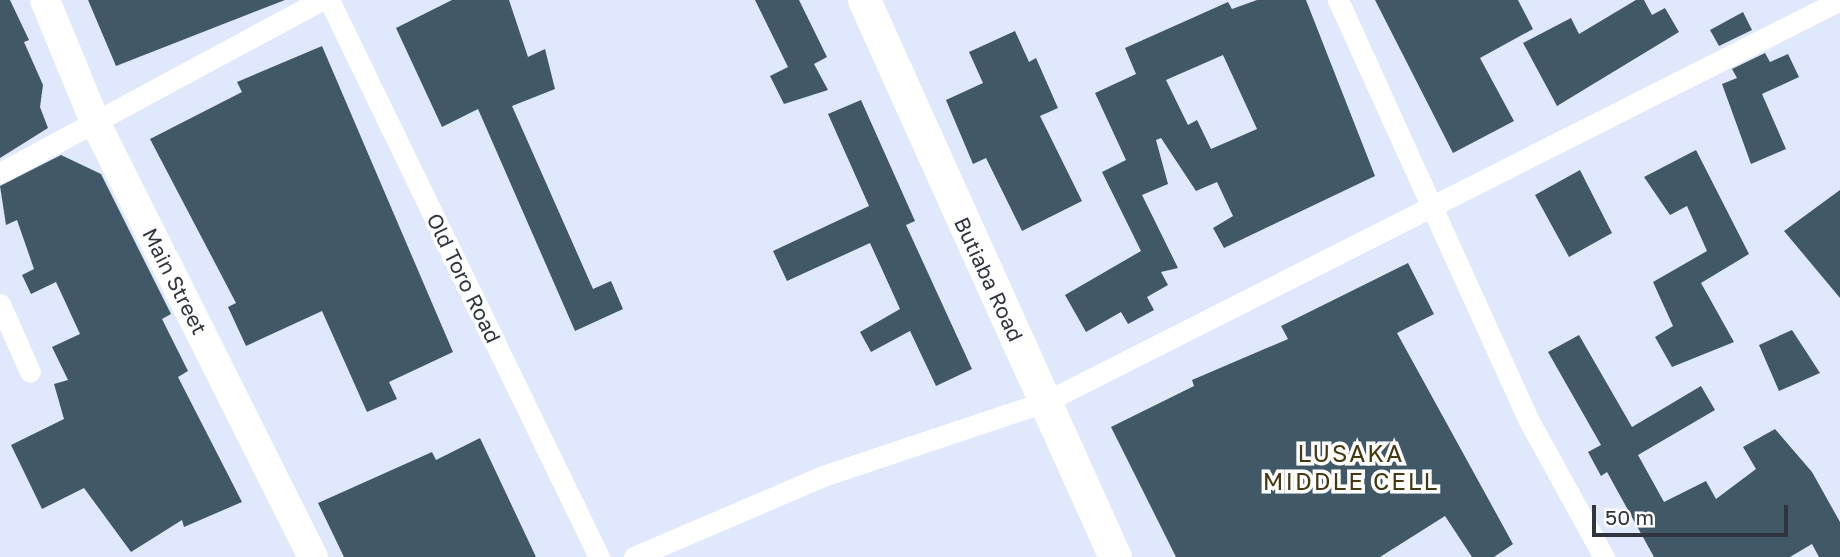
<!DOCTYPE html>
<style>
body{margin:0}
#map{position:relative;width:1840px;height:557px;overflow:hidden;background:#dfe8fc;font-family:"Golos Text",sans-serif}
div>[style]{position:absolute}
[style*='--x']{left:calc(var(--x)*1px);top:calc(var(--y)*1px);width:calc(var(--w)*1px);rotate:calc(var(--a)*1deg)}
.building>*{inset:0;background:#415967}
.street>*{height:21px;margin:-10.5px;padding:0 10.5px;transform-origin:10.5px;border-radius:10.5px;background:#fff}
.secondary>*{height:30px;margin:-15px;padding:0 15px;transform-origin:15px;border-radius:15px;background:#fff}
.primary>*{height:33px;margin:-16.5px;padding:0 16.5px;transform-origin:16.5px;border-radius:16.5px;background:#fff}
span{translate:-50% -50%;white-space:nowrap;text-align:center;line-height:1.15;-webkit-text-stroke:7px #fff;paint-order:stroke}
.street-label{font-size:21px;color:#31353f}
.quarter-label{font-size:24px;color:#44390f;letter-spacing:2px}
.scale{position:absolute;left:1592px;top:505px;width:196px;height:32px;box-sizing:border-box;border:4px solid #31353f;border-top:0;padding-left:9px;font-size:21px;line-height:24px;white-space:nowrap;color:#31353f;-webkit-text-stroke:5px #fff;paint-order:stroke}
</style>
<div id="map">
<div class="building">
<i style="clip-path:polygon(0 0,10px 0,29px 40px,24px 42px,43px 85px,40px 107px,48px 128px,0 158px)"></i>
<i style="clip-path:polygon(88px 0,285px 0,116px 66px)"></i>
<i style="clip-path:polygon(452px 0,509px 0,528px 57px,545px 49px,555px 89px,512px 106px,593px 289px,611px 281px,623px 309px,575px 331px,478px 109px,442px 127px,396px 28px)"></i>
<i style="clip-path:polygon(755px 0,799px 0,827px 57px,814px 64px,828px 90px,784px 104px,770px 76px,788px 67px)"></i>
<i style="clip-path:polygon(evenodd,1257px 0,1306px 0,1375px 176px,1224px 248px,1213px 228px,1233px 216px,1217px 182px,1196px 191px,1161px 138px,1156px 140px,1168px 184px,1142px 195px,1178px 268px,1161px 272px,1168px 285px,1147px 297px,1154px 310px,1128px 324px,1121px 312px,1086px 332px,1065px 295px,1141px 251px,1102px 172px,1126px 160px,1095px 93px,1136px 74px,1125px 48px,1228px 2px,1232px 9px,1257px 0,1223px 55px,1257px 129px,1211px 149px,1197px 120px,1188px 125px,1166px 80px,1223px 55px)"></i>
<i style="clip-path:polygon(1375px 0,1518px 0,1533px 29px,1480px 58px,1514px 121px,1453px 153px)"></i>
<i style="clip-path:polygon(1636px 0,1644px 0,1652px 15px,1665px 8px,1679px 32px,1557px 106px,1523px 43px,1571px 18px,1579px 34px)"></i>
<i style="clip-path:polygon(1743px 12px,1752px 30px,1719px 46px,1710px 30px)"></i>
<i style="clip-path:polygon(1015px 31px,1029px 62px,1036px 58px,1058px 108px,1040px 116px,1082px 201px,1022px 231px,986px 158px,973px 164px,946px 100px,983px 83px,969px 52px)"></i>
<i style="clip-path:polygon(322px 46px,453px 352px,389px 382px,397px 399px,367px 412px,322px 311px,246px 346px,228px 307px,236px 303px,150px 139px,242px 92px,237px 82px)"></i>
<i style="clip-path:polygon(1765px 53px,1770px 62px,1788px 54px,1799px 77px,1762px 94px,1786px 149px,1751px 164px,1722px 84px,1737px 78px,1732px 69px)"></i>
<i style="clip-path:polygon(861px 100px,915px 221px,906px 225px,972px 369px,936px 386px,910px 331px,871px 352px,860px 332px,900px 309px,870px 243px,787px 281px,773px 251px,869px 206px,828px 114px)"></i>
<i style="clip-path:polygon(1696px 150px,1749px 254px,1701px 283px,1734px 342px,1672px 367px,1655px 337px,1673px 326px,1653px 282px,1707px 251px,1687px 206px,1670px 215px,1644px 177px)"></i>
<i style="clip-path:polygon(61px 155px,101px 174px,171px 314px,162px 319px,188px 371px,178px 377px,242px 502px,184px 527px,182px 520px,131px 552px,84px 488px,42px 509px,11px 445px,64px 419px,54px 384px,68px 380px,52px 347px,80px 334px,56px 282px,31px 294px,22px 275px,34px 269px,17px 220px,6px 225px,0 186px)"></i>
<i style="clip-path:polygon(1580px 170px,1612px 233px,1569px 257px,1535px 195px)"></i>
<i style="clip-path:polygon(1840px 190px,1840px 298px,1784px 231px)"></i>
<i style="clip-path:polygon(1408px 263px,1434px 314px,1397px 333px,1513px 544px,1494px 557px,1472px 557px,1445px 516px,1380px 557px,1176px 557px,1111px 427px,1194px 386px,1192px 380px,1288px 339px,1281px 326px)"></i>
<i style="clip-path:polygon(1792px 330px,1820px 373px,1779px 391px,1759px 345px)"></i>
<i style="clip-path:polygon(1579px 335px,1632px 427px,1701px 386px,1715px 410px,1638px 455px,1664px 502px,1706px 481px,1716px 499px,1756px 469px,1743px 447px,1775px 429px,1812px 472px,1840px 522px,1840px 557px,1819px 557px,1812px 544px,1790px 557px,1654px 557px,1607px 472px,1601px 476px,1588px 452px,1601px 445px,1548px 352px)"></i>
<i style="clip-path:polygon(480px 438px,536px 557px,344px 557px,318px 503px,432px 452px,436px 460px)"></i>
</div>
<div class="street">
<i style="--x:329;--y:0;--w:619;--a:64.14"></i>
<i style="--x:1338;--y:0;--w:460;--a:65.6"></i>
<i style="--x:1528;--y:419;--w:158;--a:61.2"></i>
<i style="--x:0;--y:173;--w:365;--a:-28.3"></i>
<i style="--x:0;--y:304;--w:74;--a:66.2"></i>
<i style="--x:634;--y:557;--w:206;--a:-23.2"></i>
<i style="--x:823;--y:476;--w:236;--a:-18.5"></i>
<i style="--x:1047;--y:401;--w:889;--a:-26.82"></i>
</div>
<div class="secondary">
<i style="--x:45;--y:0;--w:132;--a:67.7"></i>
<i style="--x:95;--y:122;--w:487;--a:63.4"></i>
</div>
<div class="primary">
<i style="--x:864;--y:0;--w:611;--a:65.74"></i>
</div>
<div class="street-label">
<span style="left:464px;top:278px;rotate:64deg">Old Toro Road</span>
<span style="left:989px;top:279px;rotate:65deg">Butiaba Road</span>
<span style="left:175px;top:281px;rotate:63deg">Main Street</span>
</div>
<div class="quarter-label">
<span style="left:1351px;top:467px">LUSAKA<br>MIDDLE CELL</span>
</div>
<div class="scale">50 m</div>
</div>
